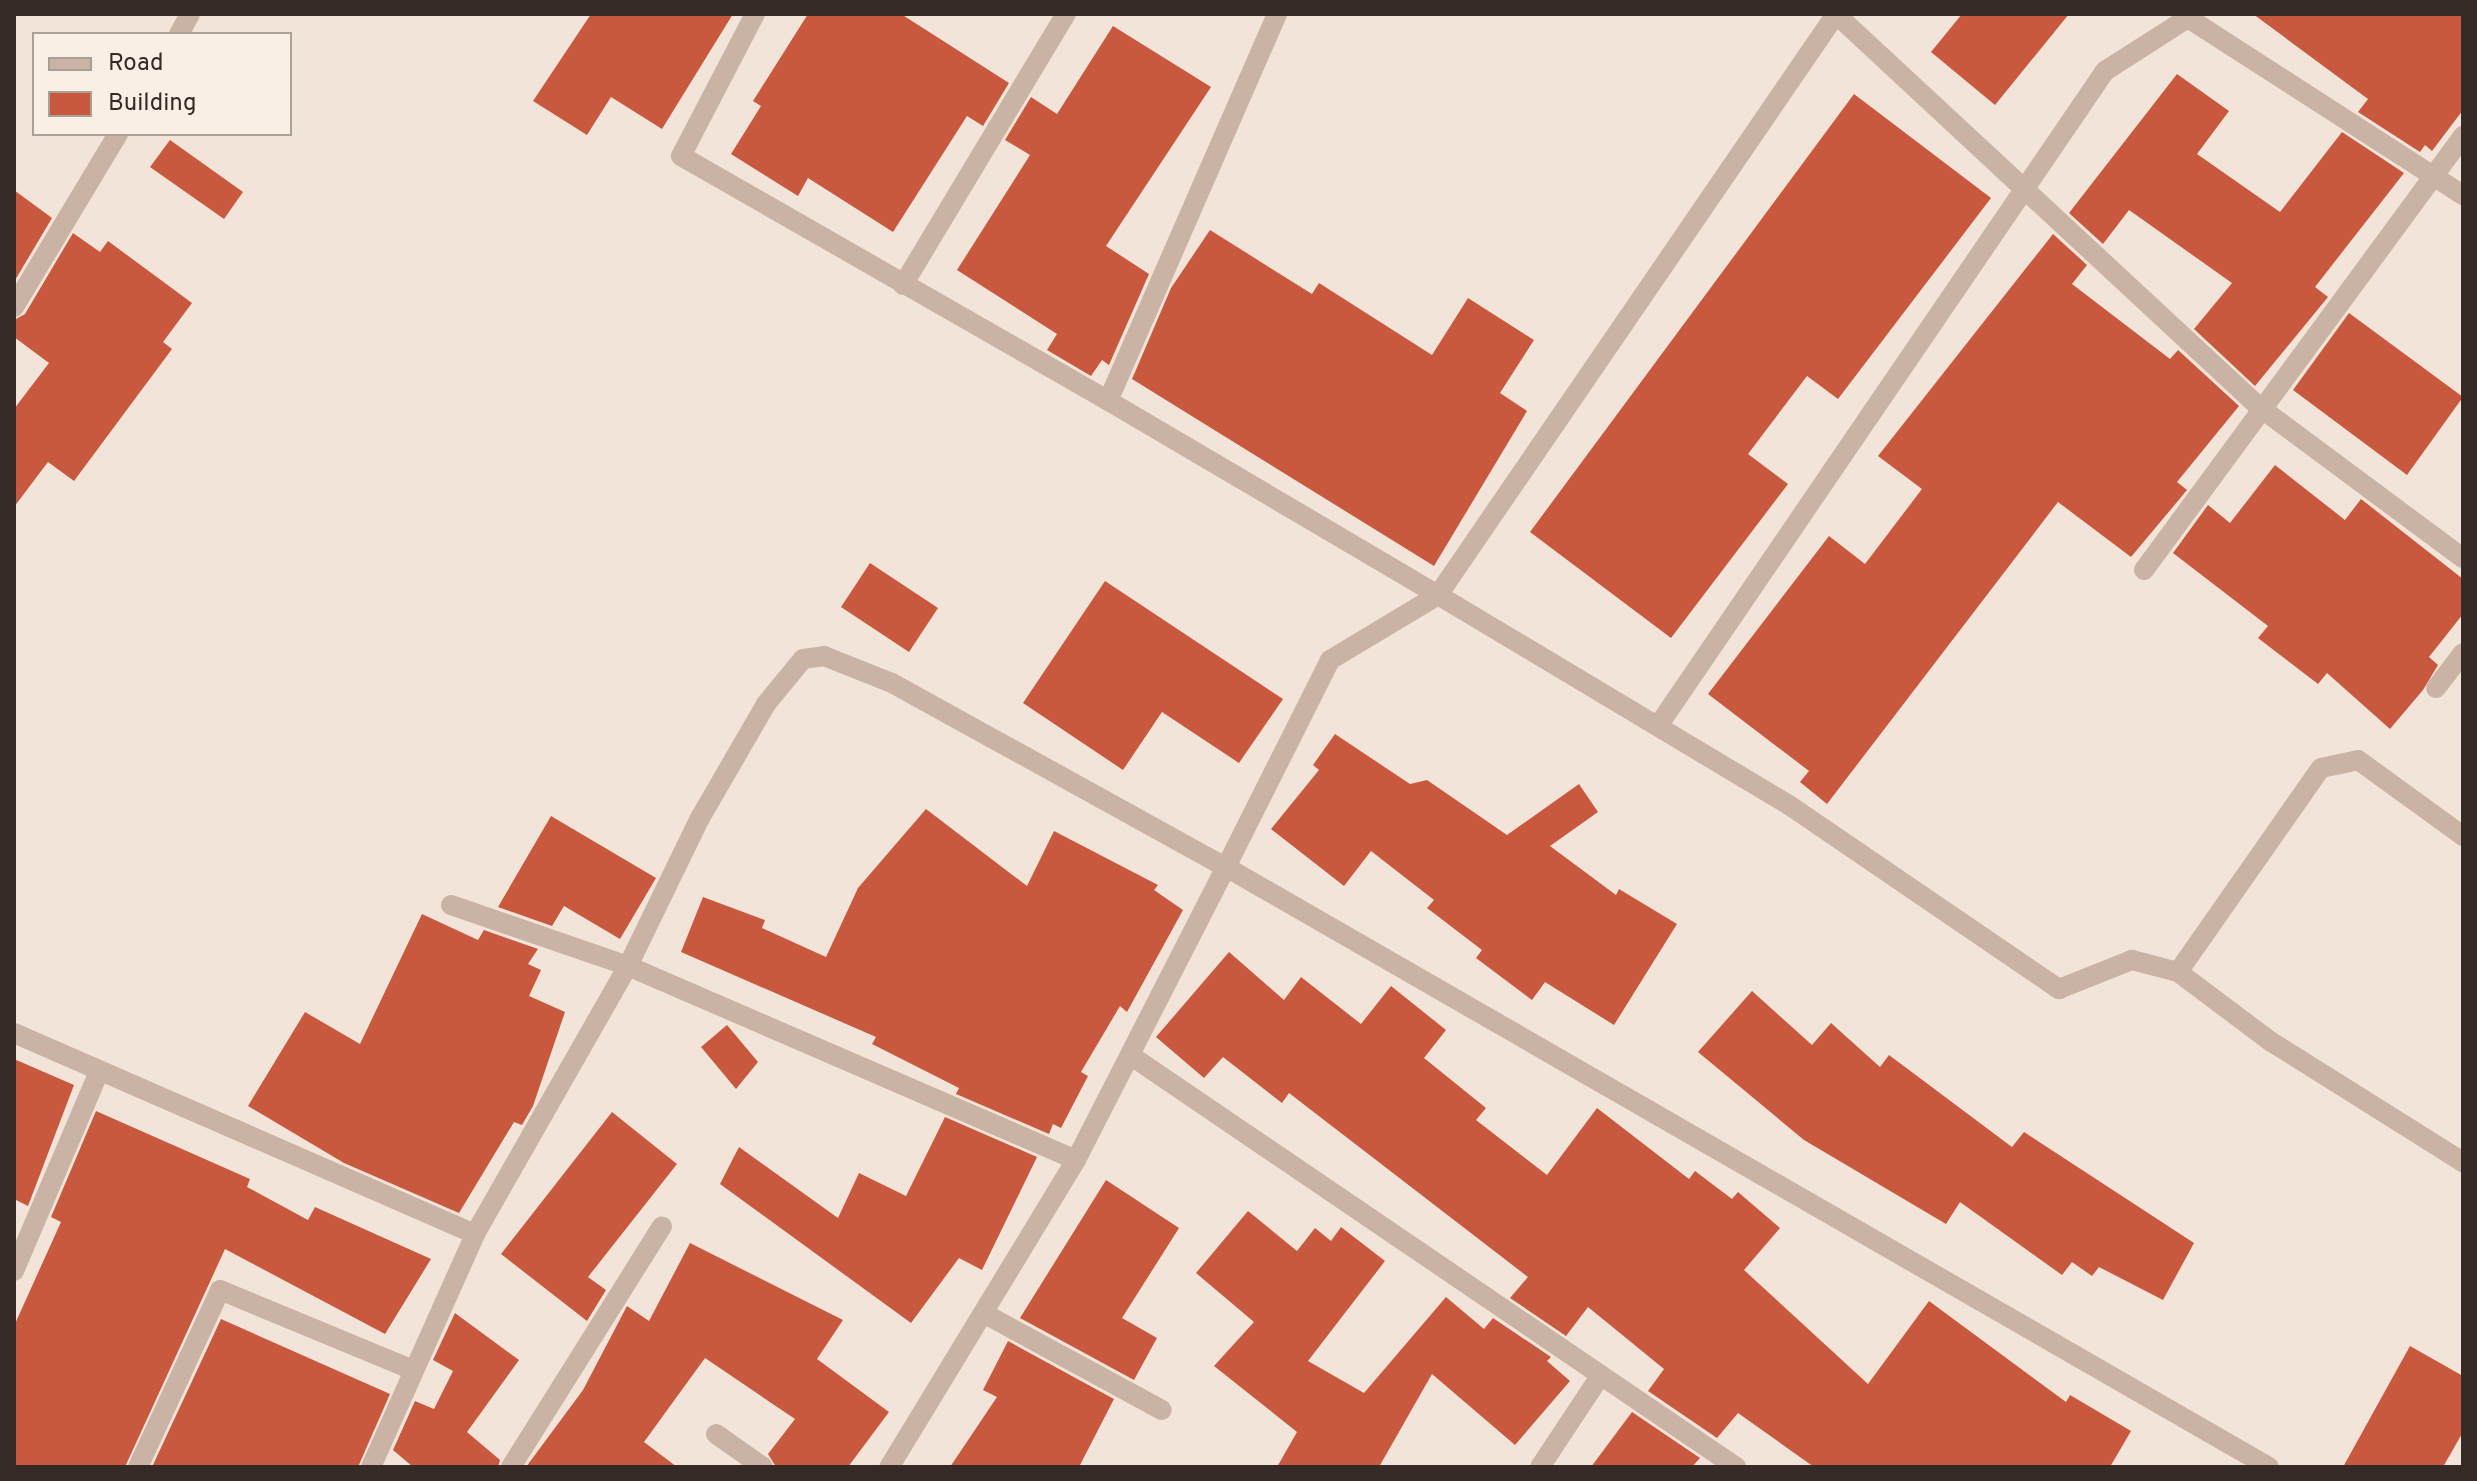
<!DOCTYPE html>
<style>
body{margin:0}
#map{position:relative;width:2477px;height:1481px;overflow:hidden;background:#f2e4d8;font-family:Overpass,sans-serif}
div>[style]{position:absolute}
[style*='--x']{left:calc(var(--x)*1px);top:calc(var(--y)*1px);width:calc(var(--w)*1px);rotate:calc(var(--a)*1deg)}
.building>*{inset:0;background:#c9593e}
.street>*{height:20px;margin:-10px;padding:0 10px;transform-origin:10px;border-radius:10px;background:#cab3a4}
span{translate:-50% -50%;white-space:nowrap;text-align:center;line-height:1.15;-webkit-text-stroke:7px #f9efe4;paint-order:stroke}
.frame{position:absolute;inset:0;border:16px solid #352a26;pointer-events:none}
.legend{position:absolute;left:32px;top:32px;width:260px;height:104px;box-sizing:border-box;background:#f9efe4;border:2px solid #aba098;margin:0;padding:10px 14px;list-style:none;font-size:24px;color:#352a26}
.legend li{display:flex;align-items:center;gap:16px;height:40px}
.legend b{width:40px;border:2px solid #aba098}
</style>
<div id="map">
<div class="building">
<i style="clip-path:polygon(591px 14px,733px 14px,662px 129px,611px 97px,587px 135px,533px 101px)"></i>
<i style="clip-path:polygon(808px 14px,901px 14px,1009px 83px,983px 126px,967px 116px,893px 232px,808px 178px,798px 196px,731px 154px,761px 106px,753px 101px)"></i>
<i style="clip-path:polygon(1962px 14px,2069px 14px,1995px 105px,1931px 52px)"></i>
<i style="clip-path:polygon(2253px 14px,2463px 14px,2463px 110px,2432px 151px,2425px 145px,2420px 152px,2358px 112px,2368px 99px)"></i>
<i style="clip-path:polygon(1113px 26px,1211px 87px,1106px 246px,1149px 274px,1109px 365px,1102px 360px,1091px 376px,1047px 350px,1057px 334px,957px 270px,1030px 155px,1005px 140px,1031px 97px,1057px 114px)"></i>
<i style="clip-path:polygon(2177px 74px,2229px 111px,2197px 154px,2280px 212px,2342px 132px,2404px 173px,2315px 287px,2328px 297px,2255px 386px,2194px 329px,2232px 283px,2129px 210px,2103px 244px,2069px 213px)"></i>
<i style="clip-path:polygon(1854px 94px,1991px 198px,1838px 399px,1807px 376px,1748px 454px,1788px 484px,1671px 638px,1530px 532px)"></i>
<i style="clip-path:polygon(170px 140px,243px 192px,224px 219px,150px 167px)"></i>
<i style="clip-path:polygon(14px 190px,52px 218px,14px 282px)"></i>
<i style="clip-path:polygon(1210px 230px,1312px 294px,1319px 283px,1432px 355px,1468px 298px,1534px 340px,1500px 393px,1527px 411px,1434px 566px,1132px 379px,1171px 288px)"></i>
<i style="clip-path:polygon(73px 233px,100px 252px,108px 241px,192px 303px,163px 342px,172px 349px,74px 481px,48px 462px,14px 507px,14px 409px,49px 363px,14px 337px,14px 320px,25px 314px)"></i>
<i style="clip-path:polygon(2053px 234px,2087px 265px,2072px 284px,2170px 359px,2178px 350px,2239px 406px,2177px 482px,2187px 490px,2131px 557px,2058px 502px,1827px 804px,1800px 782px,1809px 771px,1708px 694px,1829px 536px,1865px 564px,1922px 489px,1878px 456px)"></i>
<i style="clip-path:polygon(2349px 313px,2463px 397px,2407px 475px,2293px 390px)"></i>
<i style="clip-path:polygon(2275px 465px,2345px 520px,2361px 499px,2463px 579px,2463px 614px,2429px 657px,2438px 665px,2423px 690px,2390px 729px,2327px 673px,2318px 684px,2258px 638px,2268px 626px,2173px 553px,2208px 505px,2230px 523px)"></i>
<i style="clip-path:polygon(870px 563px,938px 608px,909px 652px,841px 607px)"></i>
<i style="clip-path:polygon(1105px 581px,1283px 699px,1239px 763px,1162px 712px,1123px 770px,1023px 703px)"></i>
<i style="clip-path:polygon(1335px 734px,1410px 784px,1427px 780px,1507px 835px,1579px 784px,1598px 812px,1550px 846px,1616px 895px,1619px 889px,1677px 924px,1614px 1025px,1545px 982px,1532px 1000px,1476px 958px,1482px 950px,1427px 908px,1434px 900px,1371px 851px,1344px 886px,1271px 829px,1319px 770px,1313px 765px)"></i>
<i style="clip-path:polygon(926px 809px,1027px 886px,1054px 831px,1158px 885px,1154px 890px,1183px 910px,1127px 1012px,1120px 1006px,1081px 1072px,1088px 1076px,1061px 1128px,1053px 1124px,1049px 1134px,956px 1094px,959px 1088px,872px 1044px,876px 1037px,681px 952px,703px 897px,765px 920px,762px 928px,826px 957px,858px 888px)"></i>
<i style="clip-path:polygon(551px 816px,656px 878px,620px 939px,564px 906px,552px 926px,498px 907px)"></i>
<i style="clip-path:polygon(422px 914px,478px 940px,484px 930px,538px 949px,528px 964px,541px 970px,529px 996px,565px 1012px,533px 1106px,522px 1125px,514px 1122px,459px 1213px,344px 1163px,248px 1106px,305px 1012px,360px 1044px)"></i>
<i style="clip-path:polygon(1229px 952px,1284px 1000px,1301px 977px,1361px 1024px,1391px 986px,1446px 1030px,1424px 1058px,1486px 1108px,1476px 1120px,1547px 1175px,1597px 1108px,1689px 1179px,1695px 1171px,1732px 1199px,1738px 1192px,1780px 1228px,1744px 1270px,1868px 1384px,1929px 1301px,2066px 1402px,2070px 1395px,2131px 1431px,2110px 1467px,1814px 1467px,1738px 1413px,1717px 1438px,1648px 1391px,1664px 1369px,1588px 1307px,1566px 1336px,1510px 1298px,1528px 1277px,1289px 1093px,1282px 1103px,1223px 1057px,1204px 1078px,1156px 1037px)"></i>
<i style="clip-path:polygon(1752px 991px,1812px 1045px,1831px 1023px,1880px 1067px,1889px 1055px,2012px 1147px,2024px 1132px,2194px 1243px,2163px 1300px,2099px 1267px,2092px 1276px,2072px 1262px,2062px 1275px,1960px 1202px,1946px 1224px,1804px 1140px,1698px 1052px)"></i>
<i style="clip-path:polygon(727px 1025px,758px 1062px,736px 1089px,701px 1047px)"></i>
<i style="clip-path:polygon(14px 1059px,74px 1085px,28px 1206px,14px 1199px)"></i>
<i style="clip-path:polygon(96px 1111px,250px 1179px,247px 1187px,308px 1220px,315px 1207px,431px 1259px,385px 1334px,225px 1249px,125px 1467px,14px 1467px,14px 1326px,61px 1222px,51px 1217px)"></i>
<i style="clip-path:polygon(612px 1112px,677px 1164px,588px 1277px,606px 1290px,587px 1321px,501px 1254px)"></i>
<i style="clip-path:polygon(945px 1117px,1037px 1157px,982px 1270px,959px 1258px,911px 1323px,720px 1184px,739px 1147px,838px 1218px,859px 1173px,906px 1196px)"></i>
<i style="clip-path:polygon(1106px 1180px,1179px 1228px,1122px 1318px,1157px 1338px,1134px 1380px,1020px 1318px)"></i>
<i style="clip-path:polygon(1248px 1211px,1297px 1251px,1315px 1228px,1331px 1241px,1341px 1227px,1385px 1261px,1308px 1361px,1364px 1393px,1446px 1297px,1484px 1329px,1493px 1318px,1551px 1357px,1547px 1361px,1570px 1381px,1515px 1445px,1432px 1374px,1379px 1467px,1277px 1467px,1297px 1432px,1214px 1366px,1254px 1322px,1196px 1273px)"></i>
<i style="clip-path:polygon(690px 1243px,843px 1320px,817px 1359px,889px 1412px,848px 1467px,776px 1467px,768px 1454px,795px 1419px,705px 1358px,644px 1442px,677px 1467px,526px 1467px,583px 1390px,627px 1306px,649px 1321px)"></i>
<i style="clip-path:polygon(455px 1313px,519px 1360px,467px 1432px,500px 1460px,498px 1467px,413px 1467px,393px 1450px,415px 1401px,434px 1409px,453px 1371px,433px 1360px)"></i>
<i style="clip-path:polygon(221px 1319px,390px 1394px,358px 1467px,152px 1467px)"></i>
<i style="clip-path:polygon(1008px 1341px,1114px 1399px,1079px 1467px,950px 1467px,997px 1397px,983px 1390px)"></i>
<i style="clip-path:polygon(2410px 1346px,2463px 1376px,2463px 1432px,2443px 1467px,2343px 1467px)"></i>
<i style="clip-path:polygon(1632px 1412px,1700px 1458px,1692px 1467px,1591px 1467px)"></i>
</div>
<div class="street">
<i style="--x:755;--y:14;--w:160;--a:117.5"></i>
<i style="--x:681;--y:156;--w:492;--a:29.8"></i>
<i style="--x:1836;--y:14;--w:704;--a:124.41"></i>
<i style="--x:1438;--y:595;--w:409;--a:30.9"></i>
<i style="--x:1789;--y:805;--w:327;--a:34.3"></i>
<i style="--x:2059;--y:989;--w:79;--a:-21.7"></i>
<i style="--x:2132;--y:960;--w:48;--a:14.6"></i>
<i style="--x:2178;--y:972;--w:115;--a:36.9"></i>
<i style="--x:2270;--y:1041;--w:228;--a:32.1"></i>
<i style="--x:1839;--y:17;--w:572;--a:42.87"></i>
<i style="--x:2258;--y:406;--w:255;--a:36.6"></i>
<i style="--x:179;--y:34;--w:23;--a:-61"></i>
<i style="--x:903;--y:285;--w:316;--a:-59"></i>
<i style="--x:14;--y:307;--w:202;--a:-59"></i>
<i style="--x:2144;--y:570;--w:539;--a:-53.68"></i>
<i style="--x:2436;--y:688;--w:44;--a:-52.4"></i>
<i style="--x:1658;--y:726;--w:793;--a:-55.69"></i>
<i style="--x:2105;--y:71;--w:98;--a:-32.6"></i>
<i style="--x:2188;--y:18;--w:327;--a:32.8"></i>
<i style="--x:451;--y:905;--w:187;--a:19"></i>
<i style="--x:628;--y:966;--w:488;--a:23.4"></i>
<i style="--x:1076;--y:1160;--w:359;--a:121.3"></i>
<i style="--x:2178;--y:972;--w:249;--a:-55"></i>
<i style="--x:2321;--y:768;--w:38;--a:-12"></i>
<i style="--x:2358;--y:760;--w:130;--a:35.9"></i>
<i style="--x:14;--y:1033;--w:503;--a:23.56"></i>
<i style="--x:1130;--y:1055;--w:733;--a:34.21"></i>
<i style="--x:1076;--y:1160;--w:329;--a:-62.9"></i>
<i style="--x:1226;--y:867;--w:1203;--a:29.91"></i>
<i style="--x:14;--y:1271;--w:214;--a:-66.9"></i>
<i style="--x:985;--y:1314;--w:201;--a:28.5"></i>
<i style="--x:716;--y:1434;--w:57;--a:35.1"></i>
<i style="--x:138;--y:1467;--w:195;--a:-65.1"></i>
<i style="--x:220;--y:1290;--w:209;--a:22.5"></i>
<i style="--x:371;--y:1467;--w:255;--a:-65.9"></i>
<i style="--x:475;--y:1234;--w:309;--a:-60.3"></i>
<i style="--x:628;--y:966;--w:165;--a:-64.1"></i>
<i style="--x:700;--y:818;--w:132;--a:-59.9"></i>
<i style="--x:766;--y:704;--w:58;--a:-50.6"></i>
<i style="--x:803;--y:659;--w:21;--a:-8"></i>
<i style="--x:824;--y:656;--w:73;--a:21.7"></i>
<i style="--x:892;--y:683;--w:381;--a:28.9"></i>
<i style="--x:1226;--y:867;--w:232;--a:-63.3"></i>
<i style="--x:1330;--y:660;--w:126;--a:-31"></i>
<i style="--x:1438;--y:595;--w:383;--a:-149.5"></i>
<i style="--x:1108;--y:401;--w:422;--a:-66.4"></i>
<i style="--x:511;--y:1467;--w:284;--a:-57.9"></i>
<i style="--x:1540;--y:1467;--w:110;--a:-56.5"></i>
</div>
<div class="frame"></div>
<ul class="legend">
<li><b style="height:10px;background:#cab3a4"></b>Road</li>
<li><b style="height:22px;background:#c9593e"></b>Building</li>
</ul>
</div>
